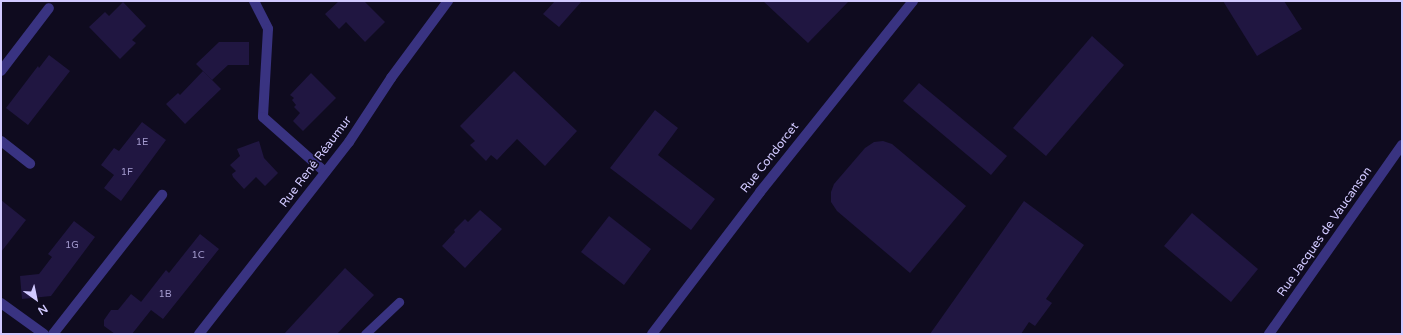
<!DOCTYPE html>
<meta charset="utf-8">
<style>
body{margin:0}
#map{position:relative;width:1403px;height:335px;overflow:hidden;background:#0f0b1f;font-family:"Varela Round",sans-serif}
div>[style]{position:absolute}
[style*='--x']{left:calc(var(--x)*1px);top:calc(var(--y)*1px);width:calc(var(--w)*1px);rotate:calc(var(--a)*1deg)}
.building>*{inset:0;background:#201641}
.lane>*{height:9px;margin:-4.5px;padding:0 4.5px;transform-origin:4.5px;border-radius:4.5px;background:#393381}
.street>*{height:10px;margin:-5px;padding:0 5px;transform-origin:5px;border-radius:5px;background:#393381}
span{translate:-50% -50%;white-space:nowrap;text-align:center;line-height:1.15;-webkit-text-stroke:3.5px #0f0b1f;paint-order:stroke}
.number-label{font-size:10px;color:#a59cd0}
.number-label span{-webkit-text-stroke-width:0}
.street-label{font-size:12px;color:#d1c9ff}
.frame{position:absolute;inset:0;border:2px solid #d1c9ff;pointer-events:none}
.north{position:absolute;left:16px;top:279px;width:40px;height:40px;-webkit-text-stroke:3px #0f0b1f;paint-order:stroke;rotate:147deg;font-size:11px;font-weight:700;line-height:16px;text-align:center;color:#d1c9ff}
.north::after{content:'';display:block;margin:auto;width:14px;height:18px;background:#d1c9ff;clip-path:polygon(50% 0,100% 100%,50% 72%,0 100%)}
</style>
<div id="map">
<div class="building">
<i style="clip-path:polygon(339px 1px,364px 1px,385px 22px,365px 42px,346px 22px,339px 29px,325px 14px)"></i>
<i style="clip-path:polygon(555px 1px,582px 1px,559px 27px,543px 14px)"></i>
<i style="clip-path:polygon(763px 1px,849px 1px,808px 43px)"></i>
<i style="clip-path:polygon(1223px 1px,1284px 1px,1302px 29px,1257px 56px)"></i>
<i style="clip-path:polygon(123px 2px,146px 26px,132px 40px,136px 43px,120px 59px,89px 27px,105px 12px,109px 16px)"></i>
<i style="clip-path:polygon(1092px 36px,1124px 65px,1046px 156px,1013px 128px)"></i>
<i style="clip-path:polygon(219px 42px,249px 42px,249px 65px,228px 65px,212px 80px,196px 64px)"></i>
<i style="clip-path:polygon(49px 55px,70px 71px,28px 125px,6px 108px,38px 66px,39px 68px)"></i>
<i style="clip-path:polygon(203px 71px,221px 89px,185px 124px,166px 104px,178px 93px,180px 95px)"></i>
<i style="clip-path:polygon(514px 71px,577px 131px,545px 166px,517px 139px,497px 160px,491px 155px,486px 161px,470px 145px,475px 141px,460px 126px)"></i>
<i style="clip-path:polygon(311px 73px,336px 98px,303px 131px,293px 121px,300px 113px,294px 107px,296px 105px,292px 100px,294px 98px,290px 95px)"></i>
<i style="clip-path:polygon(919px 83px,1007px 156px,991px 175px,903px 101px)"></i>
<i style="clip-path:polygon(655px 110px,678px 128px,658px 155px,715px 199px,691px 230px,610px 168px)"></i>
<i style="clip-path:polygon(142px 122px,166px 140px,121px 201px,104px 188px,114px 175px,101px 165px,114px 148px,119px 151px)"></i>
<i style="clip-path:polygon(259px 141px,264px 158px,278px 173px,265px 186px,256px 177px,244px 189px,233px 177px,232px 174px,236px 171px,230px 165px,240px 156px,237px 149px)"></i>
<i style="clip-path:polygon(883px 141px,892px 144px,966px 206px,910px 273px,837px 211px,831px 202px,831px 192px,834px 184px,865px 148px,874px 142px)"></i>
<i style="clip-path:polygon(1px 200px,26px 220px,1px 252px)"></i>
<i style="clip-path:polygon(1024px 201px,1084px 245px,1046px 299px,1052px 303px,1035px 326px,1029px 322px,1021px 334px,930px 334px)"></i>
<i style="clip-path:polygon(480px 210px,502px 229px,465px 268px,442px 246px,455px 232px,454px 230px,465px 219px,468px 222px)"></i>
<i style="clip-path:polygon(1192px 213px,1258px 269px,1231px 302px,1164px 246px)"></i>
<i style="clip-path:polygon(609px 216px,651px 249px,624px 285px,581px 252px)"></i>
<i style="clip-path:polygon(74px 221px,95px 237px,51px 296px,22px 299px,20px 276px,39px 274px,52px 257px,48px 254px)"></i>
<i style="clip-path:polygon(200px 234px,219px 249px,163px 319px,151px 310px,132px 334px,115px 334px,104px 326px,104px 320px,111px 310px,118px 310px,131px 294px,145px 305px,141px 302px,166px 270px,169px 273px)"></i>
<i style="clip-path:polygon(345px 268px,374px 295px,337px 334px,284px 334px)"></i>
</div>
<div class="lane">
<i style="--x:365;--y:334;--w:47;--a:-43.3"></i>
</div>
<div class="street">
<i style="--x:254;--y:1;--w:31;--a:63"></i>
<i style="--x:268;--y:29;--w:88;--a:93.3"></i>
<i style="--x:263;--y:117;--w:83;--a:41.6"></i>
<i style="--x:1;--y:71;--w:79;--a:-52.7"></i>
<i style="--x:1;--y:141;--w:37;--a:38"></i>
<i style="--x:1;--y:303;--w:53;--a:35.8"></i>
<i style="--x:53;--y:334;--w:177;--a:-51.9"></i>
<i style="--x:199;--y:334;--w:244;--a:-52"></i>
<i style="--x:349;--y:142;--w:77;--a:-56.7"></i>
<i style="--x:391;--y:78;--w:96;--a:-53.5"></i>
<i style="--x:652;--y:334;--w:178;--a:-52.7"></i>
<i style="--x:760;--y:192;--w:245;--a:-51.3"></i>
<i style="--x:1269;--y:334;--w:231;--a:-54.9"></i>
</div>
<div class="number-label">
<span style="left:142px;top:143px">1E</span>
<span style="left:127px;top:173px">1F</span>
<span style="left:72px;top:246px">1G</span>
<span style="left:198px;top:256px">1C</span>
<span style="left:165px;top:295px">1B</span>
</div>
<div class="street-label">
<span style="left:770px;top:158px;rotate:-52deg">Rue Condorcet</span>
<span style="left:316px;top:162px;rotate:-53deg">Rue René Réaumur</span>
<span style="left:1325px;top:232px;rotate:-55deg">Rue Jacques de Vaucanson</span>
</div>
<div class="frame"></div>
<div class="north">N</div>
</div>
